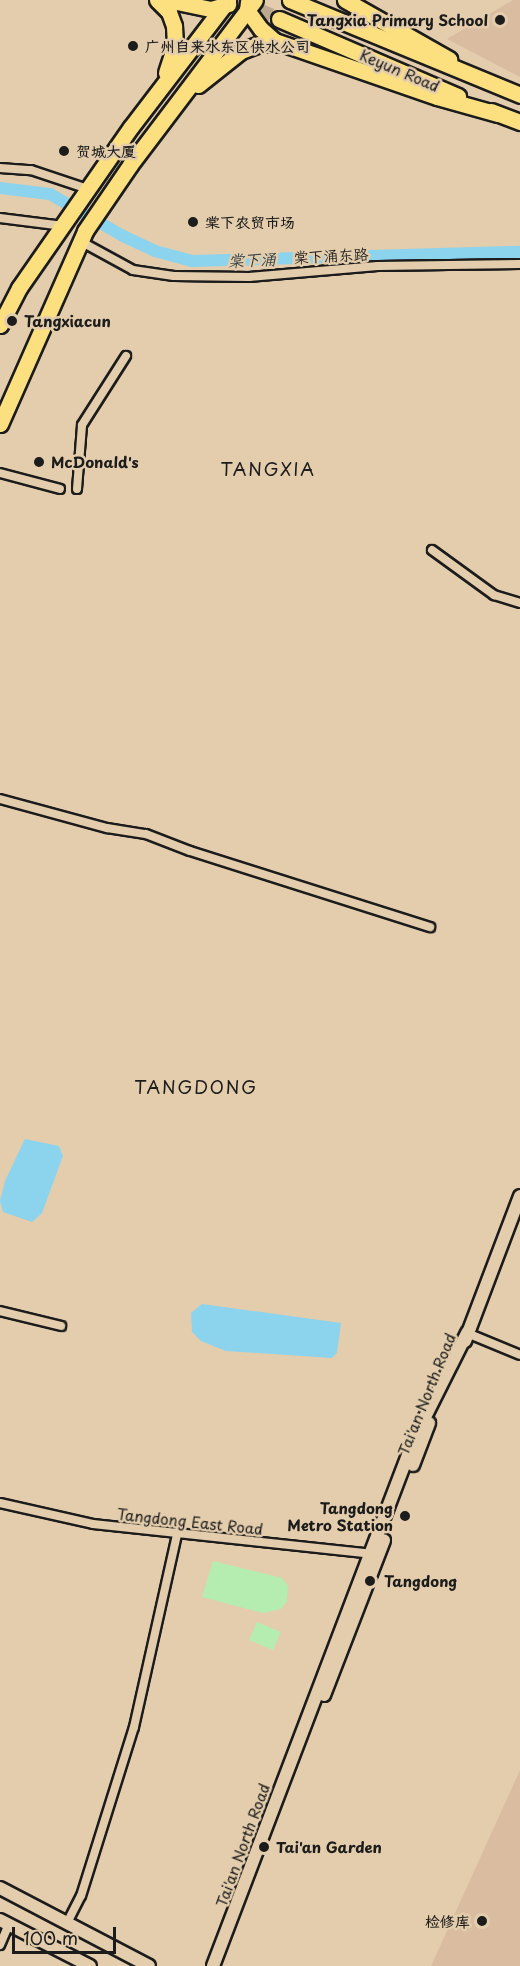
<!DOCTYPE html>
<meta charset="utf-8">
<style>
body{margin:0}
#map{position:relative;width:520px;height:1966px;overflow:hidden;background:#e3cdac;font-family:"Playpen Sans","LXGW WenKai TC",sans-serif}
div>[style]{position:absolute}
[style*='--x']{left:calc(var(--x)*1px);top:calc(var(--y)*1px);width:calc(var(--w)*1px);rotate:calc(var(--a)*1deg)}
.built>*{inset:0;background:#dabda1}
.green>*{inset:0;background:#b5edb0}
.water>*{inset:0;background:#8cd3ee}
.river>*{height:12px;margin:-6px;padding:0 6px;transform-origin:6px;border-radius:6px;background:#8cd3ee}
.highway-tunnel>*{height:15px;margin-top:-7.5px;transform-origin:0;background:repeating-linear-gradient(90deg,#bbaa8f 0 15px,transparent 0 23px)}
.roads{filter:drop-shadow(2px 0 #1c1c1c) drop-shadow(-2px 0 #1c1c1c) drop-shadow(0 2px #1c1c1c) drop-shadow(0 -2px #1c1c1c)}
.street>*{height:8px;margin:-4px;padding:0 4px;transform-origin:4px;border-radius:4px;background:#e3cdac}
.secondary>*{height:12px;margin:-6px;padding:0 6px;transform-origin:6px;border-radius:6px;background:#e3cdac}
.highway>*{height:15px;margin:-7.5px;padding:0 7.5px;transform-origin:7.5px;border-radius:7.5px;background:#fce080}
.dots>*{width:16px;height:16px;translate:-50% -50%;box-sizing:border-box;border:3px solid #e3cdac;border-radius:50%}
span{translate:-50% -50%;white-space:nowrap;text-align:center;line-height:1.15;-webkit-text-stroke:5px #e3cdac;paint-order:stroke}
.poi-label{font-size:15px;color:#1c1c1c;font-weight:700}
.right{translate:-100% -50%;text-align:right}
.left{translate:0 -50%;text-align:left}
.street-label{font-size:15px;color:#1c1c1c}
.water-label{font-size:16px;color:#324146;font-style:italic}
.quarter-label{font-size:18px;color:#1c1c1c;letter-spacing:1.5px}
.scale{position:absolute;left:12px;top:1927px;width:104px;height:27px;box-sizing:border-box;border:3px solid #1c1c1c;border-top:0;padding-left:8px;font-size:18px;line-height:21px;white-space:nowrap;color:#1c1c1c;-webkit-text-stroke:4px #e3cdac;paint-order:stroke}
</style>
<div id="map">
<div class="built">
<i style="clip-path:polygon(513px 0,520px 0,520px 77px,447px 39px)"></i>
<i style="clip-path:polygon(520px 1770px,520px 1966px,431px 1966px)"></i>
</div>
<div class="green">
<i style="clip-path:polygon(213px 1561px,282px 1578px,288px 1586px,287px 1601px,281px 1609px,263px 1613px,202px 1597px)"></i>
<i style="clip-path:polygon(257px 1622px,281px 1632px,273px 1650px,249px 1640px)"></i>
</div>
<div class="water">
<i style="clip-path:polygon(25px 1139px,59px 1146px,63px 1156px,42px 1213px,32px 1222px,3px 1212px,0 1201px,5px 1181px)"></i>
<i style="clip-path:polygon(202px 1304px,341px 1323px,337px 1353px,332px 1358px,226px 1351px,201px 1341px,192px 1332px,191px 1313px)"></i>
</div>
<div class="river">
<i style="--x:0;--y:188;--w:50;--a:6.8"></i>
<i style="--x:50;--y:194;--w:84;--a:29.9"></i>
<i style="--x:123;--y:236;--w:35;--a:25"></i>
<i style="--x:155;--y:251;--w:38;--a:15"></i>
<i style="--x:192;--y:261;--w:328;--a:-1.6"></i>
</div>
<div class="highway-tunnel">
<i style="--x:236;--y:0;--w:47;--a:23.8"></i>
</div>
<div class="roads">
<div class="street">
<i style="--x:0;--y:168;--w:31;--a:4"></i>
<i style="--x:31;--y:170;--w:60;--a:18.4"></i>
<i style="--x:0;--y:218;--w:64;--a:7.1"></i>
<i style="--x:80;--y:241;--w:60;--a:28.7"></i>
<i style="--x:133;--y:270;--w:41;--a:8.3"></i>
<i style="--x:174;--y:276;--w:75;--a:0.8"></i>
<i style="--x:249;--y:277;--w:129;--a:-4.9"></i>
<i style="--x:378;--y:266;--w:142;--a:-0.8"></i>
<i style="--x:0;--y:473;--w:62;--a:14.9"></i>
<i style="--x:77;--y:489;--w:64;--a:-85.5"></i>
<i style="--x:82;--y:425;--w:82;--a:-57.5"></i>
<i style="--x:432;--y:550;--w:77;--a:36"></i>
<i style="--x:494;--y:595;--w:27;--a:17"></i>
<i style="--x:0;--y:799;--w:111;--a:15.2"></i>
<i style="--x:107;--y:828;--w:39;--a:9"></i>
<i style="--x:146;--y:834;--w:47;--a:21.1"></i>
<i style="--x:190;--y:851;--w:252;--a:17.6"></i>
<i style="--x:0;--y:1311;--w:63;--a:13.8"></i>
<i style="--x:467;--y:1333;--w:57;--a:22.5"></i>
<i style="--x:0;--y:1503;--w:95;--a:12.7"></i>
<i style="--x:93;--y:1524;--w:282;--a:6.1"></i>
<i style="--x:67;--y:1923;--w:30;--a:-63"></i>
<i style="--x:81;--y:1896;--w:177;--a:-72.6"></i>
<i style="--x:134;--y:1727;--w:197;--a:-77.4"></i>
<i style="--x:0;--y:1945;--w:23;--a:-67"></i>
</div>
<div class="secondary">
<i style="--x:465;--y:1341;--w:155;--a:-69.2"></i>
<i style="--x:413;--y:1465;--w:45;--a:-69.1"></i>
<i style="--x:324;--y:1695;--w:166;--a:-68.8"></i>
<i style="--x:0;--y:1888;--w:168;--a:27.6"></i>
<i style="--x:0;--y:1920;--w:101;--a:27.1"></i>
<i style="--x:213;--y:1966;--w:564;--a:-69.12"></i>
<i style="--x:414;--y:1439;--w:119;--a:-63.4"></i>
</div>
<div class="highway">
<i style="--x:157;--y:0;--w:17;--a:45"></i>
<i style="--x:169;--y:12;--w:15;--a:70"></i>
<i style="--x:174;--y:26;--w:19;--a:87"></i>
<i style="--x:175;--y:45;--w:29;--a:108"></i>
<i style="--x:167;--y:0;--w:45;--a:11.6"></i>
<i style="--x:211;--y:9;--w:18;--a:-16"></i>
<i style="--x:290;--y:0;--w:249;--a:22.4"></i>
<i style="--x:345;--y:0;--w:120;--a:29.6"></i>
<i style="--x:248;--y:2;--w:8;--a:97"></i>
<i style="--x:247;--y:10;--w:24;--a:54"></i>
<i style="--x:261;--y:29;--w:18;--a:41"></i>
<i style="--x:275;--y:41;--w:171;--a:19.1"></i>
<i style="--x:437;--y:97;--w:63;--a:15.6"></i>
<i style="--x:279;--y:19;--w:195;--a:23.3"></i>
<i style="--x:198;--y:85;--w:55;--a:-38.3"></i>
<i style="--x:241;--y:51;--w:19;--a:-21"></i>
<i style="--x:259;--y:44;--w:21;--a:0"></i>
<i style="--x:491;--y:111;--w:31;--a:21"></i>
<i style="--x:0;--y:325;--w:42;--a:-62.8"></i>
<i style="--x:19;--y:288;--w:196;--a:-55.2"></i>
<i style="--x:131;--y:127;--w:160;--a:-52.6"></i>
<i style="--x:0;--y:424;--w:211;--a:-66.2"></i>
<i style="--x:85;--y:231;--w:80;--a:-55.7"></i>
<i style="--x:130;--y:165;--w:207;--a:-52.9"></i>
</div>
</div>
<div class="dots">
<i style="left:500px;top:20px;background:#1c1c1c"></i>
<i style="left:133px;top:46px;background:#1c1c1c"></i>
<i style="left:64px;top:151px;background:#1c1c1c"></i>
<i style="left:193px;top:222px;background:#1c1c1c"></i>
<i style="left:12px;top:321px;background:#1c1c1c"></i>
<i style="left:39px;top:462px;background:#1c1c1c"></i>
<i style="left:405px;top:1516px;background:#1c1c1c"></i>
<i style="left:370px;top:1581px;background:#1c1c1c"></i>
<i style="left:264px;top:1847px;background:#1c1c1c"></i>
<i style="left:482px;top:1921px;background:#1c1c1c"></i>
</div>
<div class="poi-label">
<span class="right" style="left:488px;top:20px">Tangxia Primary School</span>
<span class="left" style="left:145px;top:46px">广州自来水东区供水公司</span>
<span class="left" style="left:76px;top:151px">贺城大厦</span>
<span class="left" style="left:205px;top:222px">棠下农贸市场</span>
<span class="left" style="left:24px;top:321px">Tangxiacun</span>
<span class="left" style="left:51px;top:462px">McDonald's</span>
<span class="right" style="left:393px;top:1516px">Tangdong<br>Metro Station</span>
<span class="left" style="left:384px;top:1581px">Tangdong</span>
<span class="left" style="left:276px;top:1847px">Tai'an Garden</span>
<span class="right" style="left:470px;top:1921px">检修库</span>
</div>
<div class="street-label">
<span style="left:400px;top:70px;rotate:23deg">Keyun Road</span>
<span style="left:331px;top:255px;rotate:-3deg">棠下涌东路</span>
<span style="left:426px;top:1394px;rotate:-68deg">Tai'an North Road</span>
<span style="left:190px;top:1521px;rotate:6deg">Tangdong East Road</span>
<span style="left:242px;top:1845px;rotate:-70deg">Tai'an North Road</span>
</div>
<div class="water-label">
<span style="left:252px;top:259px;rotate:-2deg">棠下涌</span>
</div>
<div class="quarter-label">
<span style="left:268px;top:469px">TANGXIA</span>
<span style="left:196px;top:1087px">TANGDONG</span>
</div>
<div class="scale">100 m</div>
</div>
